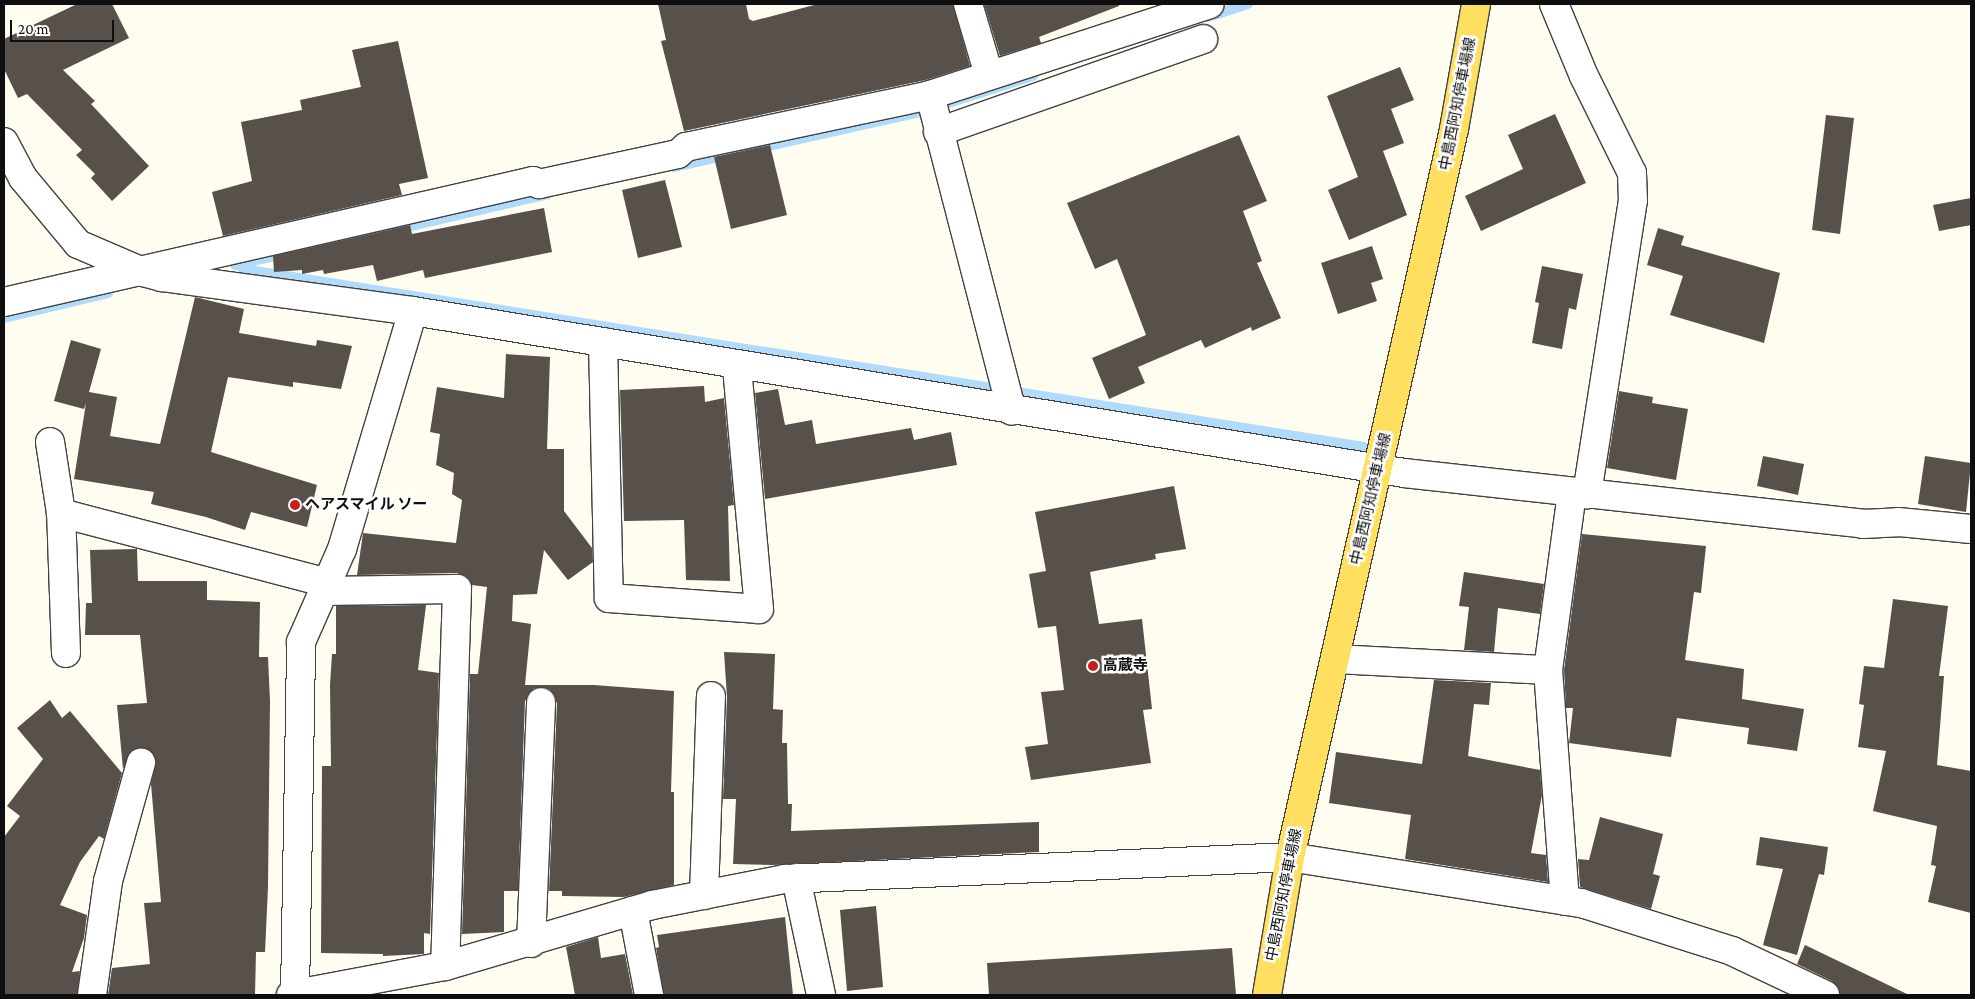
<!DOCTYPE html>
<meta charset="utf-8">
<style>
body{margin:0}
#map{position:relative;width:1975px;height:999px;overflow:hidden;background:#fffdf0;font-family:"Crimson Pro","Noto Sans JP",serif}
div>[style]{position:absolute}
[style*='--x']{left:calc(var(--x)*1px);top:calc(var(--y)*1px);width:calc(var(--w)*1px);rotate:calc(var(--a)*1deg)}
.stream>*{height:10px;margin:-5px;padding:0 5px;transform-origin:5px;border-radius:5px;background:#b1dbfa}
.building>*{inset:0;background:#58504a}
.roads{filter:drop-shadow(1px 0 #414141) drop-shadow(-1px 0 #414141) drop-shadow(0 1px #414141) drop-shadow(0 -1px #414141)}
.minor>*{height:28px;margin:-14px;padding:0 14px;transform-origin:14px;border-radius:14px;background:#fff}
.major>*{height:28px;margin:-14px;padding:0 14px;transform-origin:14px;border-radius:14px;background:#ffdf60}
.dots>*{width:14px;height:14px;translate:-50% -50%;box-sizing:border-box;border:2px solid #fff;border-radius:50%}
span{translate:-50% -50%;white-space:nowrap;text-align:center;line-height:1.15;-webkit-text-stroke:5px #fff;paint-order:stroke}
.street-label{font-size:15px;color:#0e0e0e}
.poi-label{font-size:15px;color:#0e0e0e;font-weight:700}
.left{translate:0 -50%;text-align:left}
.frame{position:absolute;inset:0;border:5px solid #0e0e0e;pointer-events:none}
.scale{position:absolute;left:10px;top:20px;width:104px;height:22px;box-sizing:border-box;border:2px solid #0e0e0e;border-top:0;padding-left:6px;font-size:15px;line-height:18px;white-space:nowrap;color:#0e0e0e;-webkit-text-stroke:4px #fff;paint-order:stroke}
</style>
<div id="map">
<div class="stream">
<i style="--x:1208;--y:17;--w:42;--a:-18"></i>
<i style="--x:674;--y:167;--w:252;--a:-12.6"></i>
<i style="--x:920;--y:112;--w:119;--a:-17.7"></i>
<i style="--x:399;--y:229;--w:153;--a:-13.2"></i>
<i style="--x:239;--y:264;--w:6;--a:51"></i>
<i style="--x:243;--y:269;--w:1135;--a:9.02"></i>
<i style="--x:235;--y:265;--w:50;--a:-12.7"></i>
<i style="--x:4;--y:318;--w:107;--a:-13.5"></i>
</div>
<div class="building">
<i style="clip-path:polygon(77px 4px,112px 4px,129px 38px,63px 70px,95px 101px,91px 104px,149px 166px,112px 201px,91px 178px,95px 174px,76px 155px,82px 150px,27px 94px,18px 98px,4px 69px,4px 39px)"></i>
<i style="clip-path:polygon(658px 4px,746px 4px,749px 19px,753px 21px,818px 4px,953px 4px,970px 66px,926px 80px,684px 131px,661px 41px,666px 40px)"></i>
<i style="clip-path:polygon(984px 4px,1119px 4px,1119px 6px,1039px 37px,1041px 43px,1000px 56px)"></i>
<i style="clip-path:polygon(398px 41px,428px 178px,399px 184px,402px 195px,223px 236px,212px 192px,252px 181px,241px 122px,302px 110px,300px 100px,361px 87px,352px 50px)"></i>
<i style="clip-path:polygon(1400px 67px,1414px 100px,1391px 109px,1404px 143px,1383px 151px,1407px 215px,1349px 240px,1328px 190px,1358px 177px,1327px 96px)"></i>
<i style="clip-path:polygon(1555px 114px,1586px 183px,1481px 231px,1465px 196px,1523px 169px,1508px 135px)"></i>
<i style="clip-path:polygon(1826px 115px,1854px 118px,1840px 234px,1812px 230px)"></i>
<i style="clip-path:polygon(1239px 135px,1267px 201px,1243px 211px,1262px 261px,1257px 263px,1281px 318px,1252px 331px,1251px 327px,1205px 348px,1201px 340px,1138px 367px,1145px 383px,1109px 399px,1092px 358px,1146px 335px,1117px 259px,1095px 269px,1067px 203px)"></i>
<i style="clip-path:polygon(770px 145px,787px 215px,731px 229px,714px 157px)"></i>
<i style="clip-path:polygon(665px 180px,682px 247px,638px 258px,622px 190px)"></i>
<i style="clip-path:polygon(1971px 198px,1971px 225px,1939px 231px,1933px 205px)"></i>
<i style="clip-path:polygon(544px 208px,552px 252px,425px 278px,423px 270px,377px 281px,373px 265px,324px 274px,323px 270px,302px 274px,302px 270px,274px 272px,273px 256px,410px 225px,412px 234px)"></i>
<i style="clip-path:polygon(1658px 228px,1684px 236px,1681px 245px,1780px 273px,1764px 343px,1670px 315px,1683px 276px,1647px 265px)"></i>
<i style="clip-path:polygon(1372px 246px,1383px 279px,1371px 283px,1377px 301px,1338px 314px,1321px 263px)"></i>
<i style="clip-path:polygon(1542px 266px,1583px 274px,1576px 310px,1569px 308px,1562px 349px,1532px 343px,1539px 303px,1535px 302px)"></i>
<i style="clip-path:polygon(195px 297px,244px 309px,239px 333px,316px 346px,317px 340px,352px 346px,341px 389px,293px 382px,293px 387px,228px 377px,211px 452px,317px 485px,307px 527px,251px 512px,245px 530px,206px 517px,151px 504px,154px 492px,74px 479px,86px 403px,84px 409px,54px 401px,71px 340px,101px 349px,89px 392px,117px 397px,110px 436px,160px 444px)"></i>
<i style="clip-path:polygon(506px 354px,550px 357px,547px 449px,564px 449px,564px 511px,592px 548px,593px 562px,568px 580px,544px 550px,537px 594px,513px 595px,512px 621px,531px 624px,525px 685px,594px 685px,674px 691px,671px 792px,674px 792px,674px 885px,624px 897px,562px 896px,562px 891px,549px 891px,557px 703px,550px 689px,534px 688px,525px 701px,518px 891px,504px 891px,504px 932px,462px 934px,470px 674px,478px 674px,487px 587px,472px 585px,465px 576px,457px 573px,357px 575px,363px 533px,456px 543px,462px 500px,452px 494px,454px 473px,436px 465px,440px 434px,430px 432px,437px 387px,504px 398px)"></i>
<i style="clip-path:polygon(704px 386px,705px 402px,724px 398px,734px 505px,728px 506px,730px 581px,686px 580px,684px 520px,624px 521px,620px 390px)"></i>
<i style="clip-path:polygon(778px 389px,785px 425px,812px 420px,816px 444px,911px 428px,914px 440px,951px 432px,957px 465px,765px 499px,755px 393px)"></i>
<i style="clip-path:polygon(1619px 391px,1653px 397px,1652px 403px,1688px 409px,1676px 480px,1607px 468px)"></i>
<i style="clip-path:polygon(1763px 456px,1804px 464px,1798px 495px,1757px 486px)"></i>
<i style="clip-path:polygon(1925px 456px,1971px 463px,1966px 512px,1918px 504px)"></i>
<i style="clip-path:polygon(1174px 486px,1186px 549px,1155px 554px,1156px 559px,1090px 572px,1099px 624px,1142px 619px,1152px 709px,1143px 710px,1151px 763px,1031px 780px,1025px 747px,1048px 744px,1041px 692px,1064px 690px,1056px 626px,1038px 628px,1029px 574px,1046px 571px,1035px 512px)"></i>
<i style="clip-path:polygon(1582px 534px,1706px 546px,1701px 593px,1694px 592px,1685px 660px,1744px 669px,1742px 699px,1804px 709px,1797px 751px,1747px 744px,1749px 728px,1677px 718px,1671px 757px,1569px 743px,1573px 708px,1566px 708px,1564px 670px)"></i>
<i style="clip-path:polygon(137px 549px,138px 581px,207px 581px,207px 600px,260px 602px,259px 657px,268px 657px,270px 701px,268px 887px,265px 952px,256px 952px,255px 995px,108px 995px,112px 968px,150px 964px,144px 903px,161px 902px,151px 784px,156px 760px,146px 748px,137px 748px,130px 752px,123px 769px,117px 705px,147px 703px,140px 635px,85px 635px,86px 603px,92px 603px,90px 550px)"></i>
<i style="clip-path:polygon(1464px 572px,1544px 584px,1540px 614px,1498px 608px,1494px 652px,1464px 650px,1469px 607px,1459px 606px)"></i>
<i style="clip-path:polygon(1893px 599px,1948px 606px,1939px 676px,1944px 676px,1937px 765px,1971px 771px,1971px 913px,1928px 902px,1936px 866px,1931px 865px,1937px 826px,1873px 811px,1886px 751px,1858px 747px,1864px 705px,1859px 704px,1864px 666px,1884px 668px)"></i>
<i style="clip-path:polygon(426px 605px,418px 670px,439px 673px,430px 934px,424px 933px,424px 954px,383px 956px,383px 954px,321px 953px,322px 766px,331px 766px,330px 685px,332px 654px,336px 654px,336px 606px)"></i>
<i style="clip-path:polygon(724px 652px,775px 654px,773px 709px,783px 710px,782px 743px,787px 743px,788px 804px,792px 804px,791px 831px,1039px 822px,1039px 852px,773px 865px,733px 864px,736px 799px,723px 799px,727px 697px)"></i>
<i style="clip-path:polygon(1434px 680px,1491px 683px,1489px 705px,1474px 704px,1468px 756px,1540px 770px,1542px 795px,1531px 853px,1546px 855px,1548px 882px,1405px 859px,1411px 815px,1329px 803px,1336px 752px,1422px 764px)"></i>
<i style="clip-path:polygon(50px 700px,62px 718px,70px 711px,122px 773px,104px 839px,99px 836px,80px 862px,60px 905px,87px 915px,84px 938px,72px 972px,80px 971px,77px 995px,4px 995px,4px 837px,20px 816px,7px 806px,43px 759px,17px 728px)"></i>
<i style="clip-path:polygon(1600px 817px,1663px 834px,1653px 874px,1660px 876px,1651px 909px,1580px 887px,1578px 859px,1589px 860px)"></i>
<i style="clip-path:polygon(1760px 837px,1828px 847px,1824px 875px,1819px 874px,1797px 955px,1763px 945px,1783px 869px,1756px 865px)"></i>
<i style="clip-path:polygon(876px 906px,883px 987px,847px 991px,840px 910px)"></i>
<i style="clip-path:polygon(785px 917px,793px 995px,664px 995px,656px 948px,659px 947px,657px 935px)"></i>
<i style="clip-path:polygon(598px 937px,601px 958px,625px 954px,633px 995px,575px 995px,566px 947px)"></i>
<i style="clip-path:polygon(1805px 945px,1909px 995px,1840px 995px,1832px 981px,1797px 964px)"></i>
<i style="clip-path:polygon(1232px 948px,1236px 995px,989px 995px,987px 963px)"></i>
</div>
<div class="roads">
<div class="minor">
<i style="--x:968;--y:4;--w:74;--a:73.5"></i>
<i style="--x:1554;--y:4;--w:78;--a:67.4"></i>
<i style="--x:1584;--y:76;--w:108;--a:63.7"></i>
<i style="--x:1632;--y:173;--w:27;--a:88"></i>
<i style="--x:1633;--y:200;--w:298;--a:98.9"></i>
<i style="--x:930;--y:95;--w:326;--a:75.5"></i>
<i style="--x:938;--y:132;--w:281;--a:-19.3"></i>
<i style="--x:4;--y:142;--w:41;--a:62.2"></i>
<i style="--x:23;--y:178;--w:86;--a:50.2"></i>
<i style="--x:78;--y:244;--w:71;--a:23.3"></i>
<i style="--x:143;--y:272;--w:20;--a:15"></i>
<i style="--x:162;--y:277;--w:253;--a:7.7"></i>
<i style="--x:413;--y:311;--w:1004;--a:9.28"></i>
<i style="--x:1404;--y:473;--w:462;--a:6.3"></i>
<i style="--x:1863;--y:524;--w:35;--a:-3"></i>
<i style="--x:1898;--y:522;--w:73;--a:5.5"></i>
<i style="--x:4;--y:302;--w:543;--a:-12.88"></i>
<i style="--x:533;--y:181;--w:7;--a:27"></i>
<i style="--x:539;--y:184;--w:142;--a:-12.2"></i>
<i style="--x:678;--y:154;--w:11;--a:-41"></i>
<i style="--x:686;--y:147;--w:249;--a:-12"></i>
<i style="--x:930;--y:95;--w:294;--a:-18"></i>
<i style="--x:603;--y:342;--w:256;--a:88.7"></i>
<i style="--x:609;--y:598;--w:150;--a:4.2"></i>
<i style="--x:759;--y:609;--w:245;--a:-95.2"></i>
<i style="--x:50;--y:442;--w:72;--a:81.2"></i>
<i style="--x:323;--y:591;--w:134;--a:-0.9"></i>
<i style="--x:457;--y:589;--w:377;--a:91.8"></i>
<i style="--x:66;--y:653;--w:140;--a:-92"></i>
<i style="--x:61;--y:513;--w:275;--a:14.7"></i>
<i style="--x:1335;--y:659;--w:213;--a:3"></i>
<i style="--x:796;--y:878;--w:120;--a:77.9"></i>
<i style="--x:704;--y:895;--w:199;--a:-88"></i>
<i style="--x:1565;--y:901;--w:232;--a:-94.2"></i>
<i style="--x:1548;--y:670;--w:179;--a:-82.3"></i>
<i style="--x:633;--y:911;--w:86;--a:79.2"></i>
<i style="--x:531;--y:943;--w:241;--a:-87.6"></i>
<i style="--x:92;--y:995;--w:115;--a:-82"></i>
<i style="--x:108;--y:881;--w:123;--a:-74.4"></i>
<i style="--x:291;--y:995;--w:157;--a:-10.7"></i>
<i style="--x:445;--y:966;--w:216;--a:-16.4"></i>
<i style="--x:652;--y:905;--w:136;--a:-11.1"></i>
<i style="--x:785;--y:879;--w:505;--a:-2.49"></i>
<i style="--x:1290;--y:857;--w:295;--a:9"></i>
<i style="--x:1581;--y:903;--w:158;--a:17.6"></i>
<i style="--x:1732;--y:951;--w:103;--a:25.3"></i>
<i style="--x:295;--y:995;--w:353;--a:-89"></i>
<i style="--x:301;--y:642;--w:102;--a:-66.2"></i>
<i style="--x:342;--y:549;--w:248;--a:-73.4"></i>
</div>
<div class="major">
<i style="--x:1267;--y:995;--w:140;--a:-80.5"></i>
<i style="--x:1290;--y:857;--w:746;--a:-77.3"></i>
<i style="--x:1454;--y:129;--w:127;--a:-80"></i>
</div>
</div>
<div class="dots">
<i style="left:295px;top:505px;background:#c71e1e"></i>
<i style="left:1093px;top:666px;background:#c71e1e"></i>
</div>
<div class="street-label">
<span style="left:1458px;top:104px;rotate:-79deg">中島西阿知停車場線</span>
<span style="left:1371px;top:499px;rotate:-77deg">中島西阿知停車場線</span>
<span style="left:1284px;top:895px;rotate:-79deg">中島西阿知停車場線</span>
</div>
<div class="poi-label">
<span class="left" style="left:305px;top:505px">ヘアスマイル ソー</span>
<span class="left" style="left:1103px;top:666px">高蔵寺</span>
</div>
<div class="frame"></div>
<div class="scale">20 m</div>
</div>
